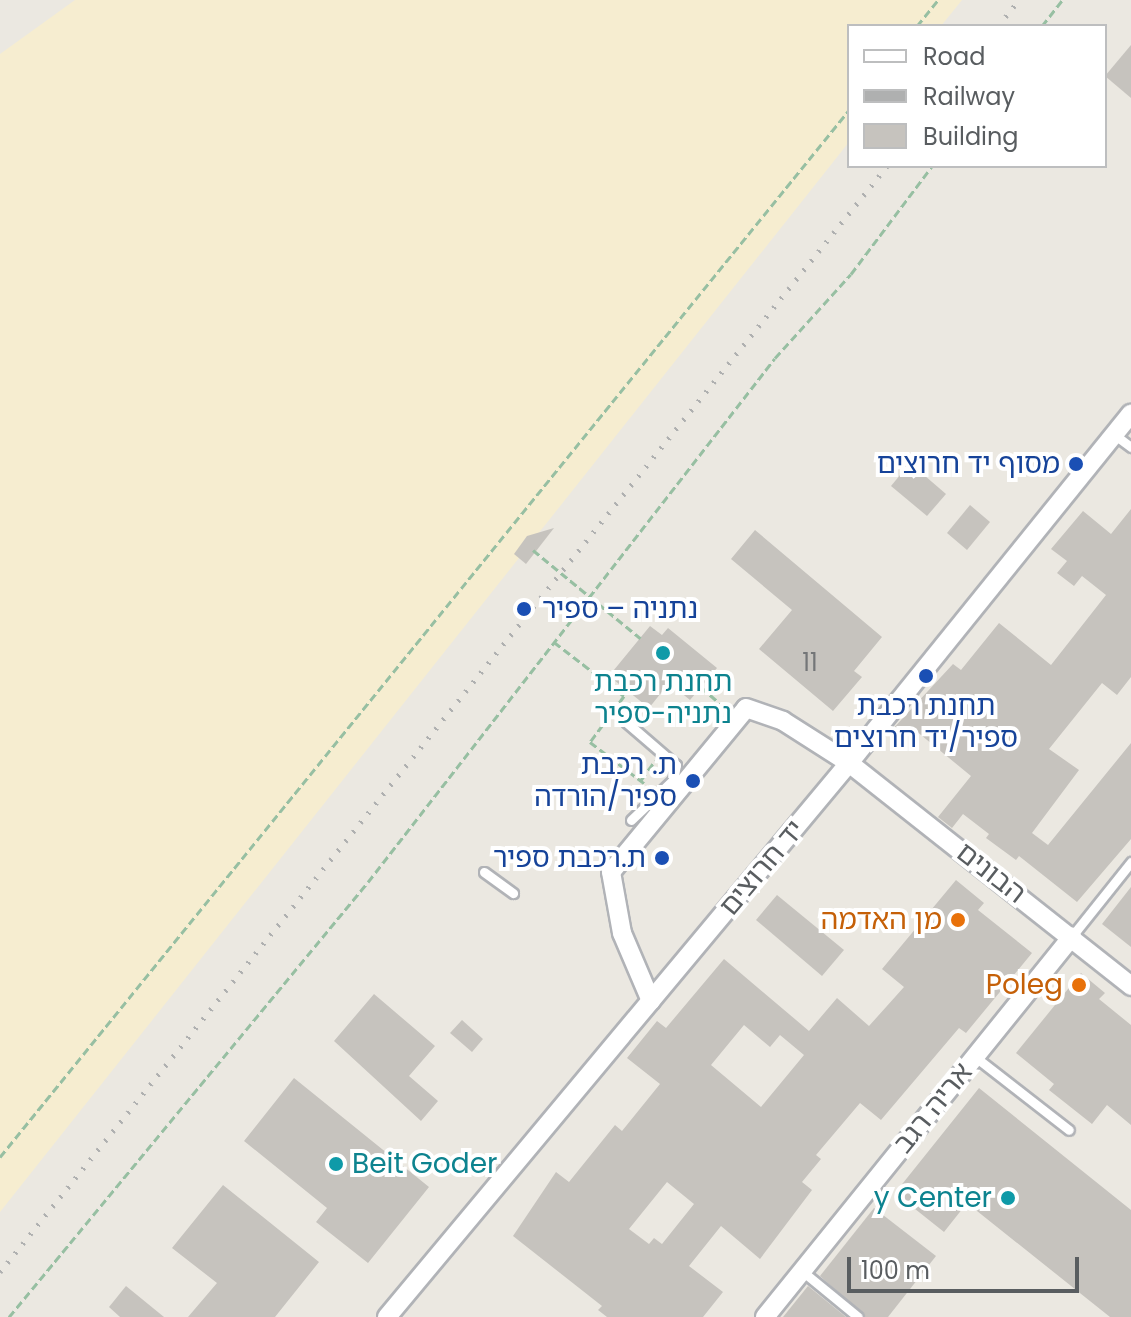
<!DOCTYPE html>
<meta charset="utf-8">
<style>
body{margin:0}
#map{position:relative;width:1131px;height:1317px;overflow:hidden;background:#ebe8e1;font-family:Poppins,"Noto Sans Hebrew",sans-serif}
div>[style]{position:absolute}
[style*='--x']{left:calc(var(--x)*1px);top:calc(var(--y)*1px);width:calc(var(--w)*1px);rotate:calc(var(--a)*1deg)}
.sand>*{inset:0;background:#f6edd0}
.building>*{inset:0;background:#c6c3be}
.path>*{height:3px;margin-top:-1.5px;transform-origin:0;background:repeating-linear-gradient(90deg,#97bfa2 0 8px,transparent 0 12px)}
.roads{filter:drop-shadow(2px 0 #b1b3b7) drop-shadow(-2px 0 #b1b3b7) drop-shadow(0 2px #b1b3b7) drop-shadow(0 -2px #b1b3b7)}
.service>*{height:9px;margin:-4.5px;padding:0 4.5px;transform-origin:4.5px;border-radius:4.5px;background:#fff}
.minor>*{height:18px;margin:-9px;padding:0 9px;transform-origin:9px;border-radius:9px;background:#fff}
.rail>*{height:5px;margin-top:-2.5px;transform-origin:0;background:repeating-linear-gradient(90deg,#afb0b0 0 2px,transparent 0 12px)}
.path-bridge>*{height:3px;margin-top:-1.5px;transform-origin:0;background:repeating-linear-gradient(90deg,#97bfa2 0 8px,transparent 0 12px)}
.dots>*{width:22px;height:22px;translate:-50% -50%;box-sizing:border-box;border:4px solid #fff;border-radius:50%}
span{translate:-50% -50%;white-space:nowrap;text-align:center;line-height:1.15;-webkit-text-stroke:8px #fff;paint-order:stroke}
.number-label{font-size:24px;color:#747678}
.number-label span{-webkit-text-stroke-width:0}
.transit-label{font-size:28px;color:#164399}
.right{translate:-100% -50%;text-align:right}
.left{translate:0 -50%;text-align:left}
.culture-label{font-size:28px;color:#0d838f}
.street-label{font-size:28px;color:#595d60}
.food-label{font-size:28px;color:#c56008}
.legend{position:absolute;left:847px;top:24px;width:260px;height:144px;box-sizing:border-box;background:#fff;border:2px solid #bdbebf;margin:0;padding:10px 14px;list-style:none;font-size:24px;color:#595d60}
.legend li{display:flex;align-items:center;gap:16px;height:40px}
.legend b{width:40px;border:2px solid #bdbebf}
.scale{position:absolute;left:847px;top:1257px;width:232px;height:36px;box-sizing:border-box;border:4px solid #595d60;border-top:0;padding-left:10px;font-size:24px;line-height:28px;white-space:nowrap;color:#595d60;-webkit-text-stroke:6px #fff;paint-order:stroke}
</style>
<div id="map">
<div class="sand">
<i style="clip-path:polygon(75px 0,962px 0,941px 26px,849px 26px,849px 142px,0 1212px,0 54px)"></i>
</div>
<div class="building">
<i style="clip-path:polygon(1131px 45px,1131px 98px,1105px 76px)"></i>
<i style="clip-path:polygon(910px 463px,946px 494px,927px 516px,891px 486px)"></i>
<i style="clip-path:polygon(970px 505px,990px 522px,967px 550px,947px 533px)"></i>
<i style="clip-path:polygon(1131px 509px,1131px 677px,1117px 695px,1102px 683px,1049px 749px,1079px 770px,1032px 833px,1048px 845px,1131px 743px,1131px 839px,1077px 902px,1019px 856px,1016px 860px,986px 838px,989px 834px,963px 814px,952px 828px,938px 817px,971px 776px,910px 726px,897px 740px,889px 733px,953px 664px,961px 670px,999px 623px,1051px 665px,1106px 595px,1082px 576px,1074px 586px,1057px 573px,1067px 561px,1051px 549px,1083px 511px,1111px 534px)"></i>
<i style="clip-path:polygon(554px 528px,526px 564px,514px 554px,527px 536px)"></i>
<i style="clip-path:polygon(755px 530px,882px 637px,854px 671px,862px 677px,833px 711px,759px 649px,792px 610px,731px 559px)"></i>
<i style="clip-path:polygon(650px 626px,662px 635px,668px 628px,717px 668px,690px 700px,669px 683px,649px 708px,609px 676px)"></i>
<i style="clip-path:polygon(evenodd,956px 880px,984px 903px,978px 910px,1032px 953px,966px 1033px,959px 1028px,881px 1120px,860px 1103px,816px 1155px,821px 1159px,802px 1182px,812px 1190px,760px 1259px,721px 1226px,689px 1266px,723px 1292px,703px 1317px,607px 1317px,598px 1310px,602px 1306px,513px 1236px,556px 1172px,569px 1182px,615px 1125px,622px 1131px,660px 1084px,627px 1058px,657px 1021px,666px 1028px,724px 959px,809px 1031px,837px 998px,869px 1026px,904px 987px,882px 969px,956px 880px,744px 1025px,770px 1047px,780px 1035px,804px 1055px,761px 1107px,711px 1065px,744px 1025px,956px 880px,667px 1182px,694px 1204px,662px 1244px,654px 1238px,649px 1244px,629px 1229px,667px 1182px)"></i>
<i style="clip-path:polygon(1131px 887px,1131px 947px,1102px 924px)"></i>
<i style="clip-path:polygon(777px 895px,844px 950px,822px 976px,756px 920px)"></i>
<i style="clip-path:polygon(1081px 973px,1105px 993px,1099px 999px,1131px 1025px,1131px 1125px,1107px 1105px,1092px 1124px,1049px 1090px,1054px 1084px,1016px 1053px)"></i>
<i style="clip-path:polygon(374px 994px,435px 1046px,409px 1076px,438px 1101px,421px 1121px,334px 1041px)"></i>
<i style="clip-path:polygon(462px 1020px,483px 1039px,472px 1052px,450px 1033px)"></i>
<i style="clip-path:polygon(294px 1078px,429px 1187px,368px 1263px,316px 1222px,327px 1208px,244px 1141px)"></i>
<i style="clip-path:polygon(979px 1088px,1131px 1210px,1131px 1317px,1110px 1317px,967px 1203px,944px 1232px,895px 1193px)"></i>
<i style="clip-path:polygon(223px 1185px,319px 1262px,275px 1317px,188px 1317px,217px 1283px,172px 1248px)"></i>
<i style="clip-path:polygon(874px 1208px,936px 1256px,888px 1317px,865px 1317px,820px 1276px)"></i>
<i style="clip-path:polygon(126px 1286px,164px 1317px,120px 1317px,109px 1307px)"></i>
<i style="clip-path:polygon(808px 1286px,846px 1317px,783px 1317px)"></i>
</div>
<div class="path">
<i style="--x:917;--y:26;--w:33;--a:-51"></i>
<i style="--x:1042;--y:26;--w:33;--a:-52"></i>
<i style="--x:554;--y:642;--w:88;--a:37.6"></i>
<i style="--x:624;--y:696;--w:57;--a:126.5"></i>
<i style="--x:590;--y:742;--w:74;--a:37.3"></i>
<i style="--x:701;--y:687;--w:32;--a:41"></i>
<i style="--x:641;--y:780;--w:24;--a:-54"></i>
<i style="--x:0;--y:1157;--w:1348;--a:-50.96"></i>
<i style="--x:9;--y:1317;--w:564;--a:-50.47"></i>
<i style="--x:368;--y:882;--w:663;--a:-52.16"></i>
<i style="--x:775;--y:358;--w:113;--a:-47.9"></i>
<i style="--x:851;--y:274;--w:135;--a:-53.1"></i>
</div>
<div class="roads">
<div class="service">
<i style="--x:1115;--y:435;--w:20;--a:37"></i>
<i style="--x:626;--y:722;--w:66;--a:40.7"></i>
<i style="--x:676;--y:765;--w:15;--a:101"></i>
<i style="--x:673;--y:780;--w:58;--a:136.4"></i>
<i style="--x:484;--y:872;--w:36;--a:36"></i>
<i style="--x:1072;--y:936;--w:95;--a:-51.4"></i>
<i style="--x:974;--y:1056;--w:120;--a:37.9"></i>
<i style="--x:802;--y:1271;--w:72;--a:39.4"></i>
</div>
<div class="minor">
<i style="--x:651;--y:1001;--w:74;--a:-113.1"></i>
<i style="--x:622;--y:933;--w:62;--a:-100.2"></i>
<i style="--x:611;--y:872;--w:212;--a:-50.5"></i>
<i style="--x:746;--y:708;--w:39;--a:19"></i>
<i style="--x:783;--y:721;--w:78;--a:32.5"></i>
<i style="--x:849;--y:763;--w:360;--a:38.3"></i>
<i style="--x:387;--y:1317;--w:721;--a:-50.17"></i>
<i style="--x:849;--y:763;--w:449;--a:-51.1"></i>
<i style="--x:765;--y:1317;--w:489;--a:-51.1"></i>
</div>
</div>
<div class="rail">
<i style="--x:998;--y:26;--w:33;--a:-51"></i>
<i style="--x:0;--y:1272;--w:1418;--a:-51.27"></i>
</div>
<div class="path-bridge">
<i style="--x:533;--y:550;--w:139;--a:39.4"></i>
</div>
<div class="dots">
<i style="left:1076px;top:464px;background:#1a4fb4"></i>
<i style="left:524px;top:609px;background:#1a4fb4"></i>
<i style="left:663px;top:653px;background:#0f9aa8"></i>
<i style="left:926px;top:676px;background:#1a4fb4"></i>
<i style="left:693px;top:781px;background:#1a4fb4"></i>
<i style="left:662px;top:858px;background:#1a4fb4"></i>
<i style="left:958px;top:920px;background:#e8710a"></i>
<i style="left:1079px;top:985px;background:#e8710a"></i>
<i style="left:336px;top:1164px;background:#0f9aa8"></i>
<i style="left:1008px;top:1198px;background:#0f9aa8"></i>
</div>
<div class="number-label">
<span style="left:810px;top:663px">11</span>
</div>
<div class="transit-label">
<span class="right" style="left:1060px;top:464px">מסוף יד חרוצים</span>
<span class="left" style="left:542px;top:609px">נתניה – ספיר</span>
<span style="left:926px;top:722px">תחנת רכבת<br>ספיר/יד חרוצים</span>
<span class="right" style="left:677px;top:781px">ת. רכבת<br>ספיר/הורדה</span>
<span class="right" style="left:646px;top:858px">ת.רכבת ספיר</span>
</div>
<div class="culture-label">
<span style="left:663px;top:698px">תחנת רכבת<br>נתניה-ספיר</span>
<span class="left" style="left:352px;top:1164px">Beit Goder</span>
<span class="right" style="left:992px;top:1198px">y Center</span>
</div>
<div class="street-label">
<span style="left:762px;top:868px;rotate:-50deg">יד חרוצים</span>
<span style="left:991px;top:873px;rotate:38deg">הבונים</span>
<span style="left:933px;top:1108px;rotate:-51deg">אריה רגב</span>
</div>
<div class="food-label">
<span class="right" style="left:942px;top:920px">מן האדמה</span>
<span class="right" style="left:1063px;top:985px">Poleg</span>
</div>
<ul class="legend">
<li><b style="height:10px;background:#fff"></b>Road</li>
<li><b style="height:10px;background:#afb0b0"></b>Railway</li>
<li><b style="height:22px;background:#c6c3be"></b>Building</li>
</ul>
<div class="scale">100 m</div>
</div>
